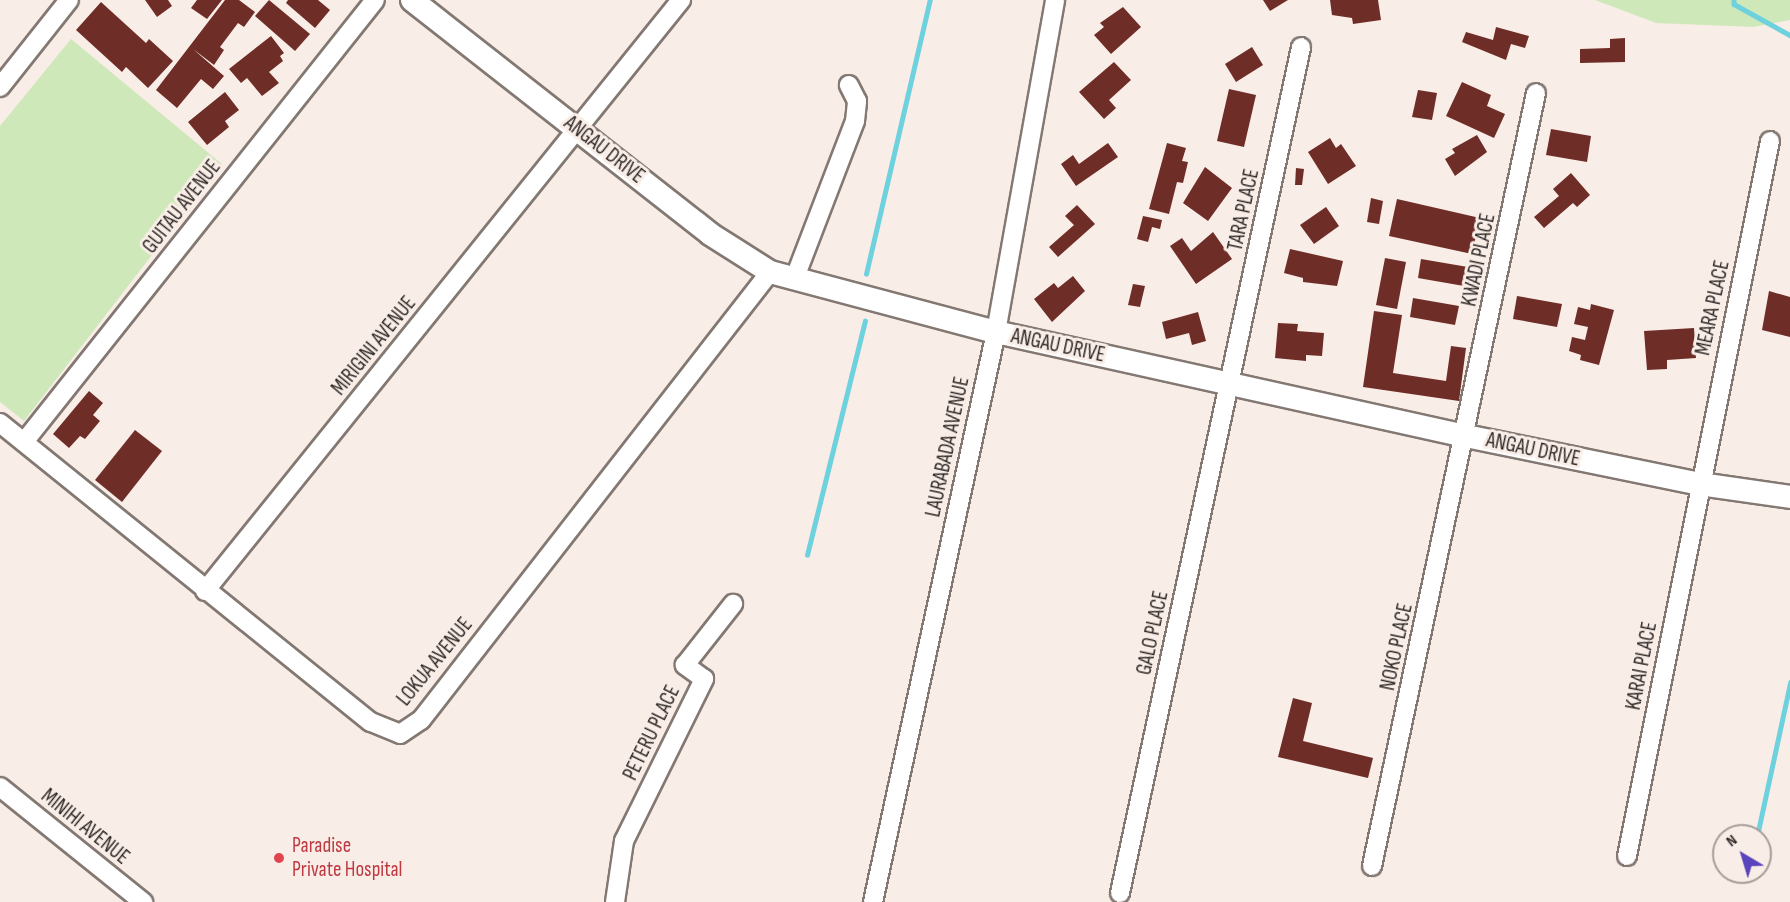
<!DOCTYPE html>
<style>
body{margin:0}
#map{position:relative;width:1790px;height:902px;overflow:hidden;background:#f9ede7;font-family:"Sofia Sans Condensed",sans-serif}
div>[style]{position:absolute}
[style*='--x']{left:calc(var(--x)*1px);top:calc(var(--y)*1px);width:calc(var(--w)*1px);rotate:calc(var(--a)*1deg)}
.green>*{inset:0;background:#cfe8ba}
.stream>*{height:4.5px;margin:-2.25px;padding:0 2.25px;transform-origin:2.25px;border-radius:2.25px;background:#6ed1de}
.building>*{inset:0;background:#6f2d28}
.roads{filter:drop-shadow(2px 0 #837872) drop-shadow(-2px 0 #837872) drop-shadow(0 2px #837872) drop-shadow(0 -2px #837872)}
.minor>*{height:18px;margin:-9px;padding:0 9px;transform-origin:9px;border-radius:9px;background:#fff}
.tertiary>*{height:22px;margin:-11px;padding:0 11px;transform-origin:11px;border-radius:11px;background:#fff}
.dots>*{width:16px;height:16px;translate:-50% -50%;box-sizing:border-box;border:3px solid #f9ede7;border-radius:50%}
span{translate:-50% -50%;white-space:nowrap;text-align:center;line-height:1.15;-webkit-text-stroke:6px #f9ede7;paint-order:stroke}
.street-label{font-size:21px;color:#2c2725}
.health-label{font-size:21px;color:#be3a42}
.left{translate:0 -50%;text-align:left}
.north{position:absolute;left:1712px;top:824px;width:60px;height:60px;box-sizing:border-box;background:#f9ede7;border:2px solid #a79e99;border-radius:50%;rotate:322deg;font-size:16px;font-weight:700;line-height:24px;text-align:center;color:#2c2725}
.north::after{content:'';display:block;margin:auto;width:21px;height:27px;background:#5844bc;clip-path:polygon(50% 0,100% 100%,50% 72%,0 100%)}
</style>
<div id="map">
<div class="green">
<i style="clip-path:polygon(1595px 0,1790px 0,1790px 20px,1753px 27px,1656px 23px)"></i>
<i style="clip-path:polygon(71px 39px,222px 164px,24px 421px,0 402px,0 126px)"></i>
</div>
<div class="stream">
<i style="--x:1734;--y:0;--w:4;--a:90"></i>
<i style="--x:1734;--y:4;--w:64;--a:29"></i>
<i style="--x:866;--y:274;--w:281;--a:-76.9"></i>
<i style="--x:807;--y:555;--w:241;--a:-76.1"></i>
<i style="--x:1757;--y:836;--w:157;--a:-77.8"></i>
<i style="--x:1748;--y:878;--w:6;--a:-81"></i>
</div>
<div class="building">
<i style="clip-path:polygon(145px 0,168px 0,172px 6px,157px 17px)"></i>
<i style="clip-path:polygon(197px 0,222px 0,207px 19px,191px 8px)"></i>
<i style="clip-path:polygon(225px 0,239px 0,255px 12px,244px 27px,238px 23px,220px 47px,224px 50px,214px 65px,193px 49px,224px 76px,213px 89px,201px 79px,177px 108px,156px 90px)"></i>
<i style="clip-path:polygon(269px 0,310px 34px,295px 51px,255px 16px)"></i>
<i style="clip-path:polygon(288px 0,318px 0,330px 10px,315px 28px,286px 3px)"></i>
<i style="clip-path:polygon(1263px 0,1288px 0,1270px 11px)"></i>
<i style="clip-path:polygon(1330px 0,1378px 0,1381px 20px,1353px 24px,1352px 18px,1332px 15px)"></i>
<i style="clip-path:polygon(101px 2px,146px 43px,149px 39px,173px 61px,148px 88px,126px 67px,122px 72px,76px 30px)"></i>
<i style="clip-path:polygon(1123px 7px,1141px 27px,1111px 54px,1094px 35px,1104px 27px,1100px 23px)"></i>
<i style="clip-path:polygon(1496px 27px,1529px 36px,1525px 48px,1511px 44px,1506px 60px,1462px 42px,1466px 32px,1493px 40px)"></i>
<i style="clip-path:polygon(271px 36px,284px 53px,280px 56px,283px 61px,269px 72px,279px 83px,262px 96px,247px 78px,241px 83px,229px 69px)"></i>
<i style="clip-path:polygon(1625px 38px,1625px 62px,1580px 63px,1580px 49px,1610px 48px,1610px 39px)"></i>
<i style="clip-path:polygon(1252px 47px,1263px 65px,1236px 82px,1225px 64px)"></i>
<i style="clip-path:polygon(1114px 62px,1131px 80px,1109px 100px,1116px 108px,1104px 119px,1079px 92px)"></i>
<i style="clip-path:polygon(1462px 82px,1491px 95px,1487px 106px,1505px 114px,1494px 138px,1446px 116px)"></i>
<i style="clip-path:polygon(1229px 89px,1256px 95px,1244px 147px,1217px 141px)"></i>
<i style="clip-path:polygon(1418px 90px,1437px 93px,1432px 120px,1412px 117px)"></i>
<i style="clip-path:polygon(225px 92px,239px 110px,225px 121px,229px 127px,207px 145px,188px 122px)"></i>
<i style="clip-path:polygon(1551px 129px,1591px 136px,1587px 162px,1546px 155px)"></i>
<i style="clip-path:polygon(1477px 135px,1487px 152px,1455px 176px,1445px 159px,1455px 153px,1452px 149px)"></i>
<i style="clip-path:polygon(1330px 138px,1336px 148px,1341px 144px,1356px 166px,1328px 184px,1308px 152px)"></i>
<i style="clip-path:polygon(1108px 143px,1118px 157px,1076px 186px,1061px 164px,1073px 155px,1079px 164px)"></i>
<i style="clip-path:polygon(1167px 143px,1186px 148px,1182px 161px,1188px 162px,1183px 183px,1177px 182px,1169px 214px,1149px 209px)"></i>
<i style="clip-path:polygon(1205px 167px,1232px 188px,1208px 221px,1183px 203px)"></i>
<i style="clip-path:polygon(1296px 168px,1304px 169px,1302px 185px,1295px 185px)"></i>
<i style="clip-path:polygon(1571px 173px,1590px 195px,1577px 207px,1573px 203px,1544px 228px,1534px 217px,1559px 196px,1553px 189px)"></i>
<i style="clip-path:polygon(1371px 198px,1383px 201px,1379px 224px,1367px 222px)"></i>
<i style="clip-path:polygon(1397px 199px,1480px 218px,1472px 254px,1389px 236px)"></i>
<i style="clip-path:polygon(1077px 205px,1095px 224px,1058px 257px,1049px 247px,1074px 225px,1065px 216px)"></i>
<i style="clip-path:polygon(1326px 207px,1339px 226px,1314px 244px,1300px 225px)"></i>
<i style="clip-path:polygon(1143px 216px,1162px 220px,1160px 229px,1152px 227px,1148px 242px,1137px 239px)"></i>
<i style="clip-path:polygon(1213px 232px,1232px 259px,1196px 284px,1170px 246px,1182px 238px,1191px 251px)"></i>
<i style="clip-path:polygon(1290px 249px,1343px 261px,1337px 286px,1303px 282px,1303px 278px,1284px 273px)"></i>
<i style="clip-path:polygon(1385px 258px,1406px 262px,1397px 309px,1376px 305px)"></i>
<i style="clip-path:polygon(1421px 259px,1468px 267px,1464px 286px,1418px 278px)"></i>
<i style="clip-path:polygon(1073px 276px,1085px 291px,1052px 322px,1034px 299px,1054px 283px,1058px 288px)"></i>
<i style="clip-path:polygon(1133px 284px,1145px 286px,1140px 307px,1128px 305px)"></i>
<i style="clip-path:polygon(1769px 291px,1790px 297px,1790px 337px,1762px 330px)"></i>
<i style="clip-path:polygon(1517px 296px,1562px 304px,1557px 327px,1513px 319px)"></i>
<i style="clip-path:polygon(1413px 298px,1459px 306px,1455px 325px,1410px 317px)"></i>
<i style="clip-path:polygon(1591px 304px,1614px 310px,1599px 365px,1580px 360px,1581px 355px,1569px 351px,1572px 337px,1585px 340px,1588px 327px,1574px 324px,1578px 307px,1590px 310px)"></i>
<i style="clip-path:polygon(1374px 311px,1402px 315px,1393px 373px,1446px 381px,1451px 346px,1466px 348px,1459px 401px,1363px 387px)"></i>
<i style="clip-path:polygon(1198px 312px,1206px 341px,1192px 345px,1189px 333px,1166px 339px,1162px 322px)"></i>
<i style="clip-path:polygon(1278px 323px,1298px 324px,1297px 331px,1324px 333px,1322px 356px,1306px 355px,1306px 361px,1275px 358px)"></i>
<i style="clip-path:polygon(1694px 328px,1696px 358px,1667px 360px,1667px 369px,1647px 370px,1644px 331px)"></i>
<i style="clip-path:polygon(89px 391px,103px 403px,93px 415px,100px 421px,85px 439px,80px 436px,69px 448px,53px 434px)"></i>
<i style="clip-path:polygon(135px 430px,162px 451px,122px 502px,95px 480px)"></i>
<i style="clip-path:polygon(1293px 698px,1312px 703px,1303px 741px,1373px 758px,1368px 778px,1278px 757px)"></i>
</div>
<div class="roads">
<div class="minor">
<i style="--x:0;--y:87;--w:111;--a:-51.6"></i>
<i style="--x:794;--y:280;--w:170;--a:-69"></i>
<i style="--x:855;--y:121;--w:20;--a:-84"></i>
<i style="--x:857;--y:101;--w:18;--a:-117"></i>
<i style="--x:0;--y:423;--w:476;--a:38.9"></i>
<i style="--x:371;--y:722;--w:31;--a:22"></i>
<i style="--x:400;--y:734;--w:25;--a:-34"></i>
<i style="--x:421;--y:720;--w:568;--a:-52.08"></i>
<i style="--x:24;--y:442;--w:564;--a:-51.55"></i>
<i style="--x:205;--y:591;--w:759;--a:-51.15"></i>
<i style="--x:0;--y:787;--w:184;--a:38.8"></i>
<i style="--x:1627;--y:856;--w:729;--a:-78.69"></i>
<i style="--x:1372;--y:866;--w:790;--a:-78.02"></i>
<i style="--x:1120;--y:893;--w:865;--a:-77.92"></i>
<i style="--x:615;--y:902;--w:62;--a:-81.6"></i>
<i style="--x:624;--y:841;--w:181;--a:-63.7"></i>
<i style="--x:704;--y:679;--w:24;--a:-144"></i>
<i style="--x:685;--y:665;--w:78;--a:-51.8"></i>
<i style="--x:873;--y:902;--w:583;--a:-77.82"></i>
<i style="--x:996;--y:332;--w:337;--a:-79.9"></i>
</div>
<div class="tertiary">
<i style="--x:412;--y:0;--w:379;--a:38.1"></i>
<i style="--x:710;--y:234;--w:71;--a:32.3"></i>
<i style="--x:770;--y:272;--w:234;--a:14.9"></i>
<i style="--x:996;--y:332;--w:481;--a:12.5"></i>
<i style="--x:1466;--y:436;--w:239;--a:11.6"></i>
<i style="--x:1700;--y:484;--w:91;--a:8.2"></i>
</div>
</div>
<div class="dots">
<i style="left:279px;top:858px;background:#e0444e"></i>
</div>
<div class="street-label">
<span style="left:604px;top:150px;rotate:38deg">ANGAU DRIVE</span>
<span style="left:182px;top:207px;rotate:-52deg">GUITAU AVENUE</span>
<span style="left:1244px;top:210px;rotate:-78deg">TARA PLACE</span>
<span style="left:1479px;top:260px;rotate:-78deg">KWADI PLACE</span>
<span style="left:1713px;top:308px;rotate:-78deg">MEARA PLACE</span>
<span style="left:374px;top:346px;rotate:-51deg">MIRIGINI AVENUE</span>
<span style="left:1058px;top:346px;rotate:12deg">ANGAU DRIVE</span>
<span style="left:948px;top:447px;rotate:-78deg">LAURABADA AVENUE</span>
<span style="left:1533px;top:450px;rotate:12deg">ANGAU DRIVE</span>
<span style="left:1153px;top:633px;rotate:-78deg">GALO PLACE</span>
<span style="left:1397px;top:647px;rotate:-78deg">NOKO PLACE</span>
<span style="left:435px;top:662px;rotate:-51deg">LOKUA AVENUE</span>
<span style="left:1642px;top:666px;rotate:-79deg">KARAI PLACE</span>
<span style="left:652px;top:733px;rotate:-64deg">PETERU PLACE</span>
<span style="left:85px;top:827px;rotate:39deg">MINIHI AVENUE</span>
</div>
<div class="health-label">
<span class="left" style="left:292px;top:858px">Paradise<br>Private Hospital</span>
</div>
<div class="north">N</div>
</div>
